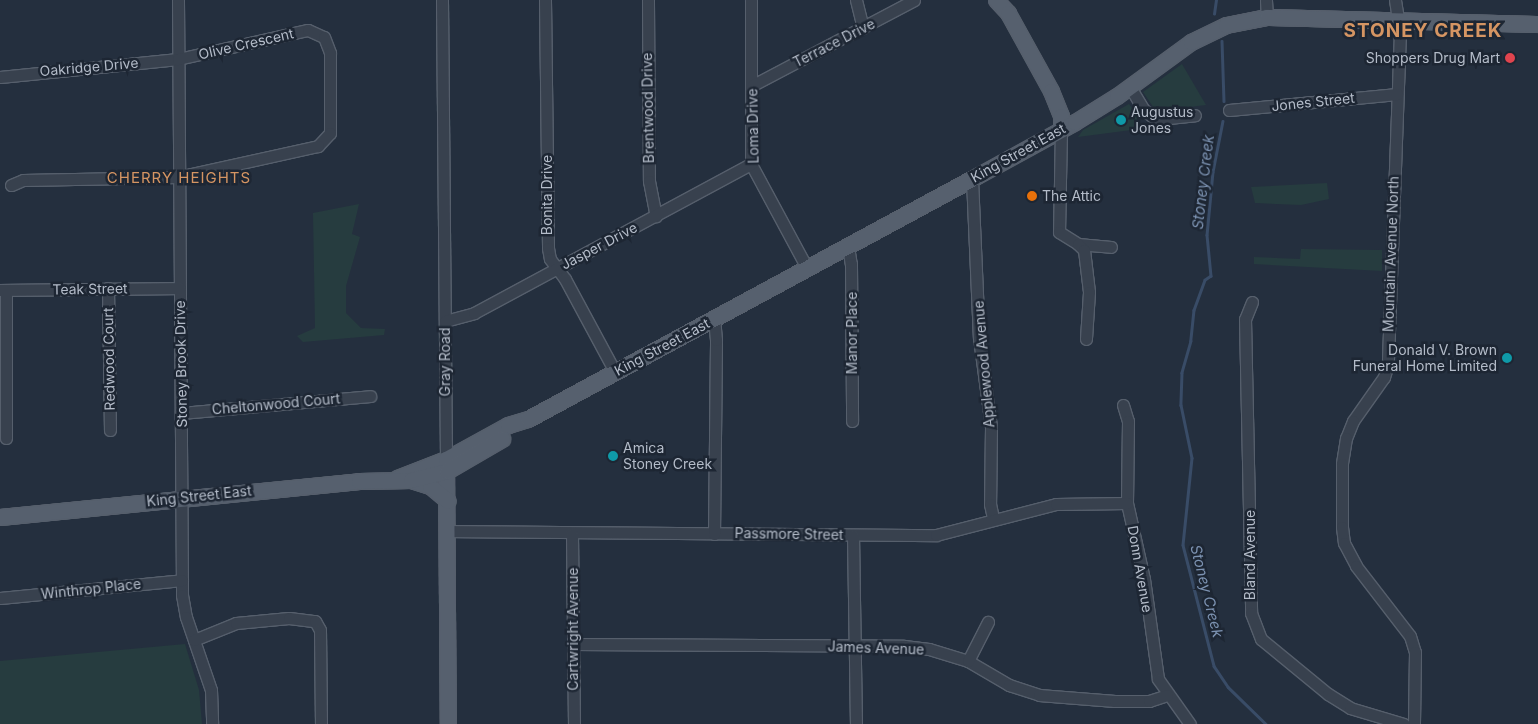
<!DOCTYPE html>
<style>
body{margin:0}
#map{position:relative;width:1538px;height:724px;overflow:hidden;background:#242f3e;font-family:Inter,sans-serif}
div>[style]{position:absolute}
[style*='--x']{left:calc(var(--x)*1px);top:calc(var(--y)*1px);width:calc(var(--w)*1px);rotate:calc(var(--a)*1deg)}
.green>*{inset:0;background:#263c3f}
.stream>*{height:2.5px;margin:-1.25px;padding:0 1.25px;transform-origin:1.25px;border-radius:1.25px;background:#394c67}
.roads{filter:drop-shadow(1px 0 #565f6c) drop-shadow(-1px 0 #565f6c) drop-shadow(0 1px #565f6c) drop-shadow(0 -1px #565f6c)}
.minor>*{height:11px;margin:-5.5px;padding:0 5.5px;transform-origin:5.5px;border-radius:5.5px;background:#38414e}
.major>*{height:15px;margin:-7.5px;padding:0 7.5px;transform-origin:7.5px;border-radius:7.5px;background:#56606e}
.dots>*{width:14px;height:14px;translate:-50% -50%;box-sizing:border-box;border:2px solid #1d2633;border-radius:50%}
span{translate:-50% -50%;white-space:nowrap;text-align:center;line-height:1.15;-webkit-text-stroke:5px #1d2633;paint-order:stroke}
.street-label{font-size:14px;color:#b4bcc9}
.poi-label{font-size:14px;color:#b4bcc9}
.right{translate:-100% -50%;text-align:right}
.left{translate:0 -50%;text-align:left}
.neighbourhood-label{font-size:15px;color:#d59563;letter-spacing:1px}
.water-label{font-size:15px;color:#7c92b1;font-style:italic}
.district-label{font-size:19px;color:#d59563;font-weight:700;letter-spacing:1px}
</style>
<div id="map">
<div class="green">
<i style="clip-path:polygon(1182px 64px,1206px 105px,1156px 111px,1143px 92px)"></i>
<i style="clip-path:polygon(1129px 104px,1137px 115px,1139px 129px,1078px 137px,1083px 130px)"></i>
<i style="clip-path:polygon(1327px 183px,1329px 199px,1301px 205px,1255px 203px,1251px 187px)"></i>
<i style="clip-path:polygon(359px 204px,352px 234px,360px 237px,346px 286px,346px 313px,361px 328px,385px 329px,384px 335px,303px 342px,297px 336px,315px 328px,313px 213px)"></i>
<i style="clip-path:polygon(1301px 249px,1382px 250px,1382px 271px,1254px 264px,1254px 257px,1300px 259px)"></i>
<i style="clip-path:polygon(185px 644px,199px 690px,202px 724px,0 724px,0 661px)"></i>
</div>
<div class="stream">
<i style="--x:1214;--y:14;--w:14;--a:-82"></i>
<i style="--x:1222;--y:41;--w:60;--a:88.1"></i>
<i style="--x:1223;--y:121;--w:52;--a:101.1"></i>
<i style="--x:1213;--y:172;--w:63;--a:95.4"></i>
<i style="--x:1207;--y:235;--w:41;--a:84.4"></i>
<i style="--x:1211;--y:276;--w:7;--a:146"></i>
<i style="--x:1205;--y:280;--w:32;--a:110"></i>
<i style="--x:1194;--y:310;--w:31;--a:96"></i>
<i style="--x:1191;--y:341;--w:33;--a:106"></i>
<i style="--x:1182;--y:373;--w:32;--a:92"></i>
<i style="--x:1181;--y:405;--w:54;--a:78.3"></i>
<i style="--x:1192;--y:458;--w:87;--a:95.9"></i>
<i style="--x:1183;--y:545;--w:125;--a:75.6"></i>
<i style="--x:1214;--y:666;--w:25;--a:56"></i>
<i style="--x:1228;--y:687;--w:53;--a:44.2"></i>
</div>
<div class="roads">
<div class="minor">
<i style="--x:178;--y:0;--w:595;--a:89.61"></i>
<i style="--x:182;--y:595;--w:22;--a:80"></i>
<i style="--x:186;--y:617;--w:77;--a:71.1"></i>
<i style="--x:211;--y:690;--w:34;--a:88"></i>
<i style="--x:442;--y:0;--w:459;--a:89.5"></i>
<i style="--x:545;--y:0;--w:248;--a:89.3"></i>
<i style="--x:548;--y:248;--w:11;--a:80"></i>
<i style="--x:550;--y:259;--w:25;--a:53"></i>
<i style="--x:565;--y:279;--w:106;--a:61.7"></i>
<i style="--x:648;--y:0;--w:181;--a:89.7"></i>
<i style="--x:649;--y:181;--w:36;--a:79"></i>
<i style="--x:751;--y:0;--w:164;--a:90"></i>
<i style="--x:751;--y:164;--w:118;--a:61.7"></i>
<i style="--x:856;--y:0;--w:29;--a:76"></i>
<i style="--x:1266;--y:0;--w:17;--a:87"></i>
<i style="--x:1395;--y:0;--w:32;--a:81"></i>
<i style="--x:1400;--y:32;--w:332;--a:92.1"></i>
<i style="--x:1388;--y:364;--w:14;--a:107"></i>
<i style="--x:1384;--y:377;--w:54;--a:125.2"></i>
<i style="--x:1353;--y:421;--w:18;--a:112"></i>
<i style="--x:1346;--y:438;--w:26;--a:99"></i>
<i style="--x:1342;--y:464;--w:63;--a:90"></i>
<i style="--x:1342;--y:527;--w:16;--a:83"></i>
<i style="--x:1344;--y:543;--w:26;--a:62"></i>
<i style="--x:1356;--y:566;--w:88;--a:52.4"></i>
<i style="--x:1410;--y:636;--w:17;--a:73"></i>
<i style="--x:1415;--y:652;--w:72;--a:90.8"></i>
<i style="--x:0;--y:77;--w:179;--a:-5.8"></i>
<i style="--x:178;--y:59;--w:133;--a:-12.6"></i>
<i style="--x:308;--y:30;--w:17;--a:24"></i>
<i style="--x:324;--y:37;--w:17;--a:69"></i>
<i style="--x:330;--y:53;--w:80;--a:90"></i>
<i style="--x:330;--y:133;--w:18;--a:133"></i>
<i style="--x:318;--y:146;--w:143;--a:167.5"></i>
<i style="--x:178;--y:177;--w:155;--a:178.9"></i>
<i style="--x:23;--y:180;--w:13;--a:157"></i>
<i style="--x:753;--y:85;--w:182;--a:-27.8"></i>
<i style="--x:1130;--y:87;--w:27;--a:59"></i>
<i style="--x:1144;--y:110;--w:10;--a:37"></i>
<i style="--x:1152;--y:116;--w:8;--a:23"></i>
<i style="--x:1159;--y:119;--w:36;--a:-6"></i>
<i style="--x:1229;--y:110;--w:169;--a:-5.4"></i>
<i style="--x:1061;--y:129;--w:103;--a:91.1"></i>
<i style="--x:1059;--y:232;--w:22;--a:32"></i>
<i style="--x:1078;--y:244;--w:33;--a:5"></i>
<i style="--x:972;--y:179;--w:159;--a:87.5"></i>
<i style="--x:979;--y:338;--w:90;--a:82.3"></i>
<i style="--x:991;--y:427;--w:77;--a:90.7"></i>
<i style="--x:990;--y:504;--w:14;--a:78"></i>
<i style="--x:1078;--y:244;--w:8;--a:45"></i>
<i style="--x:1084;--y:250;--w:42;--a:83.2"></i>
<i style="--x:1089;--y:292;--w:47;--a:93.7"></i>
<i style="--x:848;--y:246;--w:18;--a:81"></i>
<i style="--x:851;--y:264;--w:157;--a:89.6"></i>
<i style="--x:108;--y:288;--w:142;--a:89.2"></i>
<i style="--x:0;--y:290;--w:180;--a:-0.6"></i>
<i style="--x:6;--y:290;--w:148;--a:90"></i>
<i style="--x:1252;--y:302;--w:18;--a:112"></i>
<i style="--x:1245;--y:319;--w:294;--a:88.8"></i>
<i style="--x:1251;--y:613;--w:28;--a:69"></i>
<i style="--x:1261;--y:639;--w:87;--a:39.4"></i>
<i style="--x:1328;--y:694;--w:26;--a:32"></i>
<i style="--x:1350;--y:708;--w:56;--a:16.5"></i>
<i style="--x:445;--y:321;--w:30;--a:-15"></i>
<i style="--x:474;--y:313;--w:315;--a:-28.3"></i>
<i style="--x:1123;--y:405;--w:17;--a:73"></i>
<i style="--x:1128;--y:421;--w:82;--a:90.7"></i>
<i style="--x:1127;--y:503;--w:78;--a:77.4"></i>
<i style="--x:1144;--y:579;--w:101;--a:82"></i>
<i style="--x:1158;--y:679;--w:55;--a:54.6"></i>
<i style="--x:181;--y:413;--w:190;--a:-5.1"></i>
<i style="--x:448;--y:531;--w:488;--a:0.5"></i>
<i style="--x:936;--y:535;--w:124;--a:-14.5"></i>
<i style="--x:1056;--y:504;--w:71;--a:-0.8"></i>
<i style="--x:572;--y:534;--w:190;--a:89.4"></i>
<i style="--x:714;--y:534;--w:194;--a:-89.4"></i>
<i style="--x:716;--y:340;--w:21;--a:-95"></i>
<i style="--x:853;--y:535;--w:189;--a:89.1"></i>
<i style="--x:0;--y:598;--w:183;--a:-5.6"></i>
<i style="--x:194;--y:640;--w:45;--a:-22"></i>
<i style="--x:236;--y:623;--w:53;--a:-5.4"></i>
<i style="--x:289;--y:618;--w:26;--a:7"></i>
<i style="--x:315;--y:621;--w:10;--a:61"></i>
<i style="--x:320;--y:630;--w:94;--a:89.4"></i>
<i style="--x:573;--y:644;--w:331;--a:0.3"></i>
<i style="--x:904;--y:646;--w:25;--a:7"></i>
<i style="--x:929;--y:649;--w:41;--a:17.1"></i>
<i style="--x:968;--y:661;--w:48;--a:30.3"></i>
<i style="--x:1009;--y:685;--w:32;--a:18"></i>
<i style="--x:1039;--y:695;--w:76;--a:4.5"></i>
<i style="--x:1115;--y:701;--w:34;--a:0"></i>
<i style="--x:1149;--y:701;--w:19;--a:-18"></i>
<i style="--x:968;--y:661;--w:44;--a:-62.9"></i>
</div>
<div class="major">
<i style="--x:996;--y:0;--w:18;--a:47"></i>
<i style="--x:1008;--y:13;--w:89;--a:61.1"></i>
<i style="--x:1051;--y:91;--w:27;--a:68"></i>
<i style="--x:1061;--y:116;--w:13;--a:90"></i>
<i style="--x:446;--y:463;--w:261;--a:89.6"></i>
<i style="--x:397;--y:478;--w:53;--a:-21.2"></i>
<i style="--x:446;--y:459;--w:71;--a:-28.7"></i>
<i style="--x:508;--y:425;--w:21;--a:-17"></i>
<i style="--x:528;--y:419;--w:508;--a:-28.43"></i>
<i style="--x:975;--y:177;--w:114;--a:-28.8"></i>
<i style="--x:1075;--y:122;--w:49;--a:-31.8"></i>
<i style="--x:1117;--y:96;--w:92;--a:-36.1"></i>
<i style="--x:1191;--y:42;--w:39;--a:-26"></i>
<i style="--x:1226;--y:25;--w:42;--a:-11"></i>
<i style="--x:1267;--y:17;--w:271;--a:1.5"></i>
<i style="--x:411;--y:480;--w:20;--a:18"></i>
<i style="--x:430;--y:486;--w:23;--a:40"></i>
<i style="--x:0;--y:517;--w:361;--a:-5.7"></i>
<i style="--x:359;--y:481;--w:52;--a:-1.1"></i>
<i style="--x:411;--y:480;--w:37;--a:-14"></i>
<i style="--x:447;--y:471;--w:64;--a:-30.2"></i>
</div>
</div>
<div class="dots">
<i style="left:1510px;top:58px;background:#e0444e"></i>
<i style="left:1121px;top:120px;background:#0f9aa8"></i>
<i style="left:1032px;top:196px;background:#e8710a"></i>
<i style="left:1507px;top:358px;background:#0f9aa8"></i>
<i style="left:613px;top:456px;background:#0f9aa8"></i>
</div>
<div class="street-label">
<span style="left:834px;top:43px;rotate:-27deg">Terrace Drive</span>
<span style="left:246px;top:44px;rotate:-13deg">Olive Crescent</span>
<span style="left:89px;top:67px;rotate:-5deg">Oakridge Drive</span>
<span style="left:1313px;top:102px;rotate:-6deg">Jones Street</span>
<span style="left:648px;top:108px;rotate:-91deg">Brentwood Drive</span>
<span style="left:753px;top:126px;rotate:-91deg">Loma Drive</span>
<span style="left:1018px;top:153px;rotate:-29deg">King Street East</span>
<span style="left:547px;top:195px;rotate:-90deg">Bonita Drive</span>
<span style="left:599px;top:246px;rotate:-28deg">Jasper Drive</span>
<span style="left:1391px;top:254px;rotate:-88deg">Mountain Avenue North</span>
<span style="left:90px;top:289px;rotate:-1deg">Teak Street</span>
<span style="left:852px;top:333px;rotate:-90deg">Manor Place</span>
<span style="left:662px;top:347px;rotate:-28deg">King Street East</span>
<span style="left:109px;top:359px;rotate:-91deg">Redwood Court</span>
<span style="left:445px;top:362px;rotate:-90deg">Gray Road</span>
<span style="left:181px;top:364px;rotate:-91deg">Stoney Brook Drive</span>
<span style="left:984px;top:364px;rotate:-95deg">Applewood Avenue</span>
<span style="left:276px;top:404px;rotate:-5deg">Cheltonwood Court</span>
<span style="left:199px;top:496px;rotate:-6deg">King Street East</span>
<span style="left:789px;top:534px;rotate:1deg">Passmore Street</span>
<span style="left:1250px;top:555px;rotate:-90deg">Bland Avenue</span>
<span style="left:1140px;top:569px;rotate:80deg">Donn Avenue</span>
<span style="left:91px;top:589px;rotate:-6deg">Winthrop Place</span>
<span style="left:573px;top:629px;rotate:-90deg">Cartwright Avenue</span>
<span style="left:876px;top:648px;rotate:2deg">James Avenue</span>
</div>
<div class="poi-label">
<span class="right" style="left:1500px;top:58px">Shoppers Drug Mart</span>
<span class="left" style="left:1131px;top:120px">Augustus<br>Jones</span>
<span class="left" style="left:1042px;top:196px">The Attic</span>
<span class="right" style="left:1497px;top:358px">Donald V. Brown<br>Funeral Home Limited</span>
<span class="left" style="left:623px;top:456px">Amica<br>Stoney Creek</span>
</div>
<div class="neighbourhood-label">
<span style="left:179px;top:178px">CHERRY HEIGHTS</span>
</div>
<div class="water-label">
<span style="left:1203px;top:182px;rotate:-83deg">Stoney Creek</span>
<span style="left:1207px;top:591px;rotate:76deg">Stoney Creek</span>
</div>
<div class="district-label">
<span style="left:1423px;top:31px">STONEY CREEK</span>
</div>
</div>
